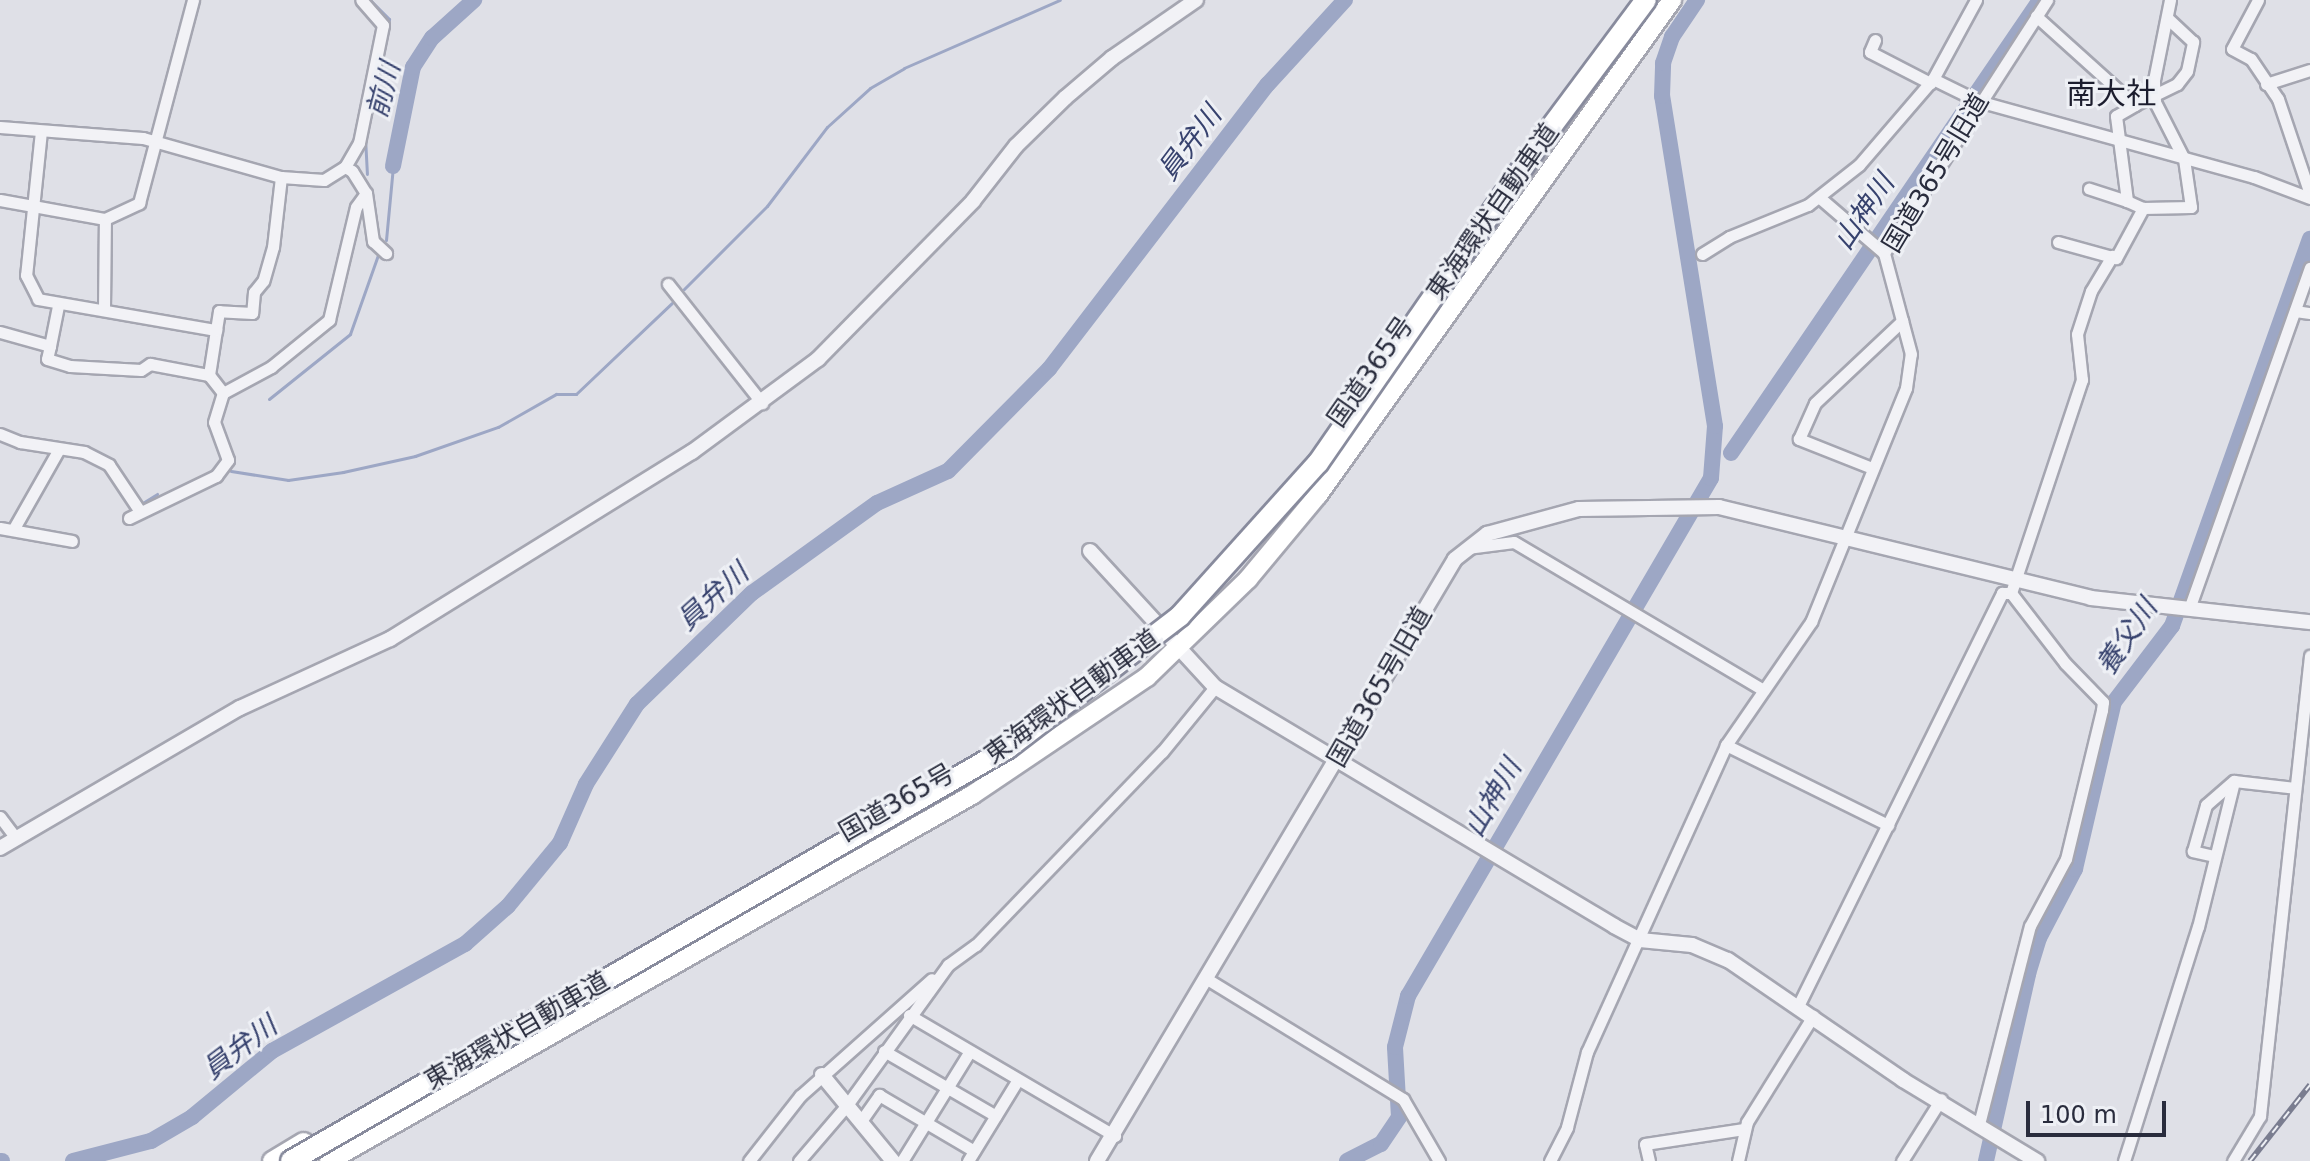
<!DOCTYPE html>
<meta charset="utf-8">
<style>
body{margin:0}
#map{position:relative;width:2310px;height:1161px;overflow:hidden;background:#dfe0e7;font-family:"DejaVu Sans","Noto Sans JP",sans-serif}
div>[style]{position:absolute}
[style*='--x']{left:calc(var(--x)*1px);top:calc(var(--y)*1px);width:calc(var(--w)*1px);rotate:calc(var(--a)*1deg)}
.stream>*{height:3px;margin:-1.5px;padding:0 1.5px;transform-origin:1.5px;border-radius:1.5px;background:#9da7c5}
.river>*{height:16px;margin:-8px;padding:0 8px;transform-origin:8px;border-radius:8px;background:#9da7c5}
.roads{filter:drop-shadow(2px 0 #a5a6b1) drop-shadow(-2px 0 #a5a6b1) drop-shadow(0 2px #a5a6b1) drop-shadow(0 -2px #a5a6b1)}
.minor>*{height:11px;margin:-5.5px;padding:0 5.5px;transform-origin:5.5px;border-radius:5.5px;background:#f2f2f6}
.tertiary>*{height:14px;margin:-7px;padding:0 7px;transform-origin:7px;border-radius:7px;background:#f2f2f6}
.trunk>*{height:18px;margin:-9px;padding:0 9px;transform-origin:9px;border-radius:9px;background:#fff}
.rail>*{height:6px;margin-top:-3px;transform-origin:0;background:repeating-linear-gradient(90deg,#eef0f5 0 9px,#7a7d90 0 18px);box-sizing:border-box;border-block:2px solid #7a7d90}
.bridges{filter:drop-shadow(2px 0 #888b9d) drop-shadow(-2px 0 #888b9d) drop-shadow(0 2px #888b9d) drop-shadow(0 -2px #888b9d)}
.motorway-bridge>*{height:20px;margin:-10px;padding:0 10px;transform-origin:10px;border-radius:10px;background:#fff}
span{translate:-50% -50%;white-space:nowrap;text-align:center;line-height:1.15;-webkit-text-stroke:6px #eef0f5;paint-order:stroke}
.street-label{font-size:26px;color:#292c3d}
.water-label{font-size:28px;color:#37426e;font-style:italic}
.quarter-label{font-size:30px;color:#1c1d2e}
.scale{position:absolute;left:2026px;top:1101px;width:140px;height:36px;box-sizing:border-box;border:4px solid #292c3d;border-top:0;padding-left:10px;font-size:24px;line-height:28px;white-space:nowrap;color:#292c3d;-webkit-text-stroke:6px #eef0f5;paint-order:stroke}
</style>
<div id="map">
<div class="stream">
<i style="--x:370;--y:0;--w:27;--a:45"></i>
<i style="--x:389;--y:19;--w:24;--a:99"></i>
<i style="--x:371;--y:110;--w:37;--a:-77"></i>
<i style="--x:365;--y:137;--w:37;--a:87"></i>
<i style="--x:386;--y:240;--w:74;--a:-84.6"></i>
<i style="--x:684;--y:289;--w:117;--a:-45"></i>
<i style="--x:767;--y:206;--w:99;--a:-52.8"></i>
<i style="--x:827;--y:127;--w:58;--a:-42.2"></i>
<i style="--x:870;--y:88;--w:39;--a:-30"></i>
<i style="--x:904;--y:68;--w:170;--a:-23.6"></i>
<i style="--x:269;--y:399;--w:104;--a:-38.7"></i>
<i style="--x:350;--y:334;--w:84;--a:-70.5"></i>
<i style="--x:89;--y:449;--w:24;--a:28"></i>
<i style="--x:115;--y:465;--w:47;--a:56.3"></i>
<i style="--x:141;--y:504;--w:19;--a:-32"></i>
<i style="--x:231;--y:471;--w:58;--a:9"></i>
<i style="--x:288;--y:480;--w:56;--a:-8.3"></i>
<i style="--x:343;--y:472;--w:74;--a:-12.5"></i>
<i style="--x:415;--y:456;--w:88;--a:-19.3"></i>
<i style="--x:498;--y:427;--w:67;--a:-29.6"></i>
<i style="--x:556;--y:394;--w:20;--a:0"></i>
<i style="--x:576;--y:394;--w:132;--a:-43.5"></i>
</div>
<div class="river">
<i style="--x:393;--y:166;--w:101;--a:-78.6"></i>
<i style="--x:413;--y:67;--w:35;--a:-57"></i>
<i style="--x:432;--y:38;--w:57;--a:-42.1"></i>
<i style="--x:1731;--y:453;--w:548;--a:-55.7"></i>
<i style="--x:0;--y:1161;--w:2;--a:0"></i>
<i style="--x:73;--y:1161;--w:81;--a:-14.4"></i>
<i style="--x:151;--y:1141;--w:48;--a:-30.3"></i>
<i style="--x:192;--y:1117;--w:104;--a:-39.5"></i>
<i style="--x:272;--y:1051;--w:221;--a:-29"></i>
<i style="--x:465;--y:944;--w:57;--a:-41.5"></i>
<i style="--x:508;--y:906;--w:82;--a:-50.5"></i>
<i style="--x:560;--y:843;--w:64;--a:-66.2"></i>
<i style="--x:586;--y:784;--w:95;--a:-57.5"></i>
<i style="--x:637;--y:704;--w:160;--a:-44"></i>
<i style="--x:752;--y:593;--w:154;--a:-35.8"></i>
<i style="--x:877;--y:503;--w:78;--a:-24.3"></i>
<i style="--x:948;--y:471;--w:144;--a:-45.3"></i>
<i style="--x:1049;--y:369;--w:359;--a:-52.5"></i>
<i style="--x:1268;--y:84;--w:114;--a:-47.5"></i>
<i style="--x:1347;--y:1161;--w:38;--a:-27"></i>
<i style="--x:1381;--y:1144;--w:32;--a:-56"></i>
<i style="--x:1399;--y:1117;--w:70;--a:-93.3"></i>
<i style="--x:1395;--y:1047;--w:53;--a:-75.7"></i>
<i style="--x:1408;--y:996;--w:600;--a:-59.67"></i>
<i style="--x:1711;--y:478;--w:52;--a:-85.6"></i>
<i style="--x:1715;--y:426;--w:334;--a:-99.1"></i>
<i style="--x:1662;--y:96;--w:33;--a:-88"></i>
<i style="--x:1663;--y:63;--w:28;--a:-71"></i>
<i style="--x:1672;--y:37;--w:45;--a:-56"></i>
<i style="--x:1986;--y:1161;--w:192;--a:-77.3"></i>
<i style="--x:2028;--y:974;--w:38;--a:-73"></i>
<i style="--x:2039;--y:938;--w:78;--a:-62.4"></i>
<i style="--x:2075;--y:869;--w:171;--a:-76.9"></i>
<i style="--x:2114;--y:702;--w:96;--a:-52.7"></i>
<i style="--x:2172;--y:626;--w:411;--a:-70.4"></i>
</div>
<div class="roads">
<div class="minor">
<i style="--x:2258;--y:0;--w:55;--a:118"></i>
<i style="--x:2232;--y:49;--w:21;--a:28"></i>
<i style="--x:2251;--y:59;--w:48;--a:56"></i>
<i style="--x:2278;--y:99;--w:100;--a:71.4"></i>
<i style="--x:2036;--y:16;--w:133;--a:42"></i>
<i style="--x:2135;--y:105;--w:22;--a:150"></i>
<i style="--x:2116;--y:116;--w:86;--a:82.6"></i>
<i style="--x:2127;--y:201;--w:40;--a:-162"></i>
<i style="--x:1875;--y:40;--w:13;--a:113"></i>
<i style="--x:1870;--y:52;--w:68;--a:27.3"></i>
<i style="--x:1933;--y:79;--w:50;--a:26.1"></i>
<i style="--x:1978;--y:101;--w:286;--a:15.4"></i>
<i style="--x:2254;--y:177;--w:60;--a:20.6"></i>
<i style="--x:2266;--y:84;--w:46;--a:-17.7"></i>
<i style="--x:2134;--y:105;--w:48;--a:-26"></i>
<i style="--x:2177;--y:84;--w:16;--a:-52"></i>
<i style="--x:2187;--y:71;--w:30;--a:-78"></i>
<i style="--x:2193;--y:42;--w:35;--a:-137"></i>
<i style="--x:0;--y:127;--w:143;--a:4.4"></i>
<i style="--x:143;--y:138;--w:143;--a:15.8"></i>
<i style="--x:281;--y:177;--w:70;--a:96.5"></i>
<i style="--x:273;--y:247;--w:35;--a:106"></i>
<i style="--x:263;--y:281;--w:14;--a:129"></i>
<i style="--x:254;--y:292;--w:21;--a:95"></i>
<i style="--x:252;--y:313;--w:33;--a:-177"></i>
<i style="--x:219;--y:311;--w:65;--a:98.9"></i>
<i style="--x:41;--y:131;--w:145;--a:95.9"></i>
<i style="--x:26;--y:275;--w:27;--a:63"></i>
<i style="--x:38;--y:299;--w:181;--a:9.9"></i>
<i style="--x:345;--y:167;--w:28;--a:-60"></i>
<i style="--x:359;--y:143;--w:120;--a:-78.5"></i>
<i style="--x:383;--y:25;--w:33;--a:-131"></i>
<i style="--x:281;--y:177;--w:43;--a:4"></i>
<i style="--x:324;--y:180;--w:25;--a:-32"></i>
<i style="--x:345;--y:167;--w:8;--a:30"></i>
<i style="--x:352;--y:171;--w:26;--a:58"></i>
<i style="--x:366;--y:193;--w:49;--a:81.7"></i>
<i style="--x:373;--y:241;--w:18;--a:43"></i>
<i style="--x:1820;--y:198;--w:84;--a:40.7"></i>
<i style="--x:0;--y:200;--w:107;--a:10.3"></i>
<i style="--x:2127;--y:201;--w:17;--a:24"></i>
<i style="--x:2143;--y:208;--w:48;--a:-1.2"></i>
<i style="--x:2191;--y:207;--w:49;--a:-98.3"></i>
<i style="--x:2184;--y:159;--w:64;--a:-117"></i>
<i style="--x:2155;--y:102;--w:22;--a:-93"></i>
<i style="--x:2154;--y:80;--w:82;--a:-78.7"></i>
<i style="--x:2058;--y:242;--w:60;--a:15.4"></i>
<i style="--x:2116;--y:258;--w:57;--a:-61.6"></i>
<i style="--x:1702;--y:254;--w:32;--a:-32"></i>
<i style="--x:1729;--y:237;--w:85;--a:-22.1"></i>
<i style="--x:1808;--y:205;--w:65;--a:-38.1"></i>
<i style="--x:1859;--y:165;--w:113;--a:-49.3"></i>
<i style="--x:1933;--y:79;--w:90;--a:-61.4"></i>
<i style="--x:668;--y:284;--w:152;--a:51.7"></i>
<i style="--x:104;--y:309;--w:90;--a:-89.4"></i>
<i style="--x:105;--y:219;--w:38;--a:-25"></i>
<i style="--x:139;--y:203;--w:210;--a:-75.1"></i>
<i style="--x:2295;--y:311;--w:15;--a:8"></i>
<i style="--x:0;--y:332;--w:52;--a:15.6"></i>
<i style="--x:50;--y:346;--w:41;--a:-78.7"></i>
<i style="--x:50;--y:346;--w:13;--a:103"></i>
<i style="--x:47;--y:359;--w:24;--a:17"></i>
<i style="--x:70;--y:366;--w:71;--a:3.2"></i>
<i style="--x:141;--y:370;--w:11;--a:-34"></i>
<i style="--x:150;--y:364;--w:60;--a:10.6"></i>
<i style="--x:209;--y:375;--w:23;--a:52"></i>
<i style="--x:0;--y:434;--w:22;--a:22"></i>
<i style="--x:20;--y:442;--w:65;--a:8.9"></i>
<i style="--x:84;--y:452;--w:28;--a:27"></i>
<i style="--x:109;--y:465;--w:54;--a:56.3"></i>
<i style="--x:1872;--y:468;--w:79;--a:-158.3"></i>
<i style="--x:1799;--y:439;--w:39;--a:-66"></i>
<i style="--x:1815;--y:403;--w:120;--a:-43.3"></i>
<i style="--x:129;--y:518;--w:97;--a:-25.8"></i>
<i style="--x:216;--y:476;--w:20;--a:-53"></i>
<i style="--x:228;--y:460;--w:40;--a:-110.2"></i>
<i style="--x:214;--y:422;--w:30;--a:-73"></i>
<i style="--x:223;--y:393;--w:55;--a:-28.4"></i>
<i style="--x:271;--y:367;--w:75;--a:-39"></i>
<i style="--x:329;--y:320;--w:116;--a:-76.6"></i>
<i style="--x:356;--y:207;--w:17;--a:-54"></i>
<i style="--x:0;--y:528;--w:73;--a:10.2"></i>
<i style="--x:13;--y:530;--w:93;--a:-60.4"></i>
<i style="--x:1467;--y:548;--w:47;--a:-7.3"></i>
<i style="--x:1514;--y:542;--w:290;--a:30.7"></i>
<i style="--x:2189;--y:609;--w:362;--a:-70.5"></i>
<i style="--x:1726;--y:745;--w:181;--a:26.3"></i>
<i style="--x:0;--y:817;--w:26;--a:53"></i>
<i style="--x:2214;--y:856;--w:22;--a:-167"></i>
<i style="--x:2193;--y:851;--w:48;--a:-74.2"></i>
<i style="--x:2206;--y:805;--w:37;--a:-41"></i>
<i style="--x:1207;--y:979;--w:230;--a:31.5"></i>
<i style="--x:1403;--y:1099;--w:72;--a:59.9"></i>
<i style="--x:1798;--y:1006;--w:461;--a:-63.7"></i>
<i style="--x:2002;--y:593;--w:9;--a:0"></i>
<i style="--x:909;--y:1015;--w:239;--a:30.4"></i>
<i style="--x:884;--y:1051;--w:129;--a:30.1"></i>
<i style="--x:861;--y:1121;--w:32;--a:-55"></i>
<i style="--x:879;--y:1095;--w:110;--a:30.5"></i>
<i style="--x:1979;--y:1124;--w:204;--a:-75.6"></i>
<i style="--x:2030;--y:926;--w:76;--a:-61.8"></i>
<i style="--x:2066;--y:859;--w:153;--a:-76.4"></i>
<i style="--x:2102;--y:710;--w:8;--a:-83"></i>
<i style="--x:2103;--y:702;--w:54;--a:-134.3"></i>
<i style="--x:2065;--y:663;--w:88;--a:-127.6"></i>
<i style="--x:2011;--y:593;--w:225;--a:-71.6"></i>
<i style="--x:2082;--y:380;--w:46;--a:-96.2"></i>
<i style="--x:2077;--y:334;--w:45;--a:-72"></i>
<i style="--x:2091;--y:291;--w:41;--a:-59"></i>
<i style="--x:749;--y:1161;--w:83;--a:-51.9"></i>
<i style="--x:800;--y:1096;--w:176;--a:-41.6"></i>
<i style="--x:799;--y:1161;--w:74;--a:-49.4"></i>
<i style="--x:847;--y:1105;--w:173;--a:-54.2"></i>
<i style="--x:948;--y:965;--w:34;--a:-36"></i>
<i style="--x:976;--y:945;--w:268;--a:-46.1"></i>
<i style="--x:1162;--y:752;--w:84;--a:-50.8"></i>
<i style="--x:902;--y:1161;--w:126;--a:-58.3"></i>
<i style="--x:968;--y:1161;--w:94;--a:-58.5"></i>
<i style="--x:1550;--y:1161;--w:38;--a:-63"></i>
<i style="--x:1567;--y:1127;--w:78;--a:-75.1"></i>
<i style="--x:1587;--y:1052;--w:337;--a:-65.6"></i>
<i style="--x:1726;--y:745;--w:150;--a:-55.4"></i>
<i style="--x:1811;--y:622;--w:253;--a:-67.9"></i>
<i style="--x:1906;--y:388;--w:34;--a:-82"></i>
<i style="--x:1911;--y:354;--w:105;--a:-105"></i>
<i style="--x:1884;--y:253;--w:301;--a:-57.2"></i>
<i style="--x:1649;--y:1161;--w:17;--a:-103"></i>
<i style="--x:1645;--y:1144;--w:100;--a:-8.6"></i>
<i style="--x:1738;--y:1161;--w:40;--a:-77"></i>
<i style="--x:1747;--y:1122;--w:125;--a:-58.1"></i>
<i style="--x:1902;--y:1161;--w:73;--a:-57.8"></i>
<i style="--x:2124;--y:1161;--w:245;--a:-72.5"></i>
<i style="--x:2198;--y:927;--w:150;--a:-76.1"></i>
<i style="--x:2234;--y:781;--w:61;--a:6.5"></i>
<i style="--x:2233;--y:1161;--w:52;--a:-59"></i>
<i style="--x:2260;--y:1116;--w:463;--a:-83.8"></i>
</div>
<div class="tertiary">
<i style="--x:1090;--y:551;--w:185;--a:47.4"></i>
<i style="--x:1215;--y:687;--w:465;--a:30.9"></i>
<i style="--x:1614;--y:926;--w:30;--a:28"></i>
<i style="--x:1640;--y:940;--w:52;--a:5.5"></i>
<i style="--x:1692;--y:945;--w:39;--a:23"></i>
<i style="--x:1728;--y:960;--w:212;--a:34.4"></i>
<i style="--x:1903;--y:1080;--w:157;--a:31.2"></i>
<i style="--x:0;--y:848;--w:278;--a:-30.3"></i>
<i style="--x:240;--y:708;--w:165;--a:-24.7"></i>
<i style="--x:390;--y:639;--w:355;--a:-31.8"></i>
<i style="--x:692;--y:452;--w:157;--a:-36.4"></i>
<i style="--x:818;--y:359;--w:221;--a:-45.5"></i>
<i style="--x:973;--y:201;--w:70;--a:-52"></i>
<i style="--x:1016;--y:146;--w:69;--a:-44.4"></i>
<i style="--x:1065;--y:98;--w:62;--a:-40.4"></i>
<i style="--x:1112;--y:58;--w:102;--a:-34.6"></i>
<i style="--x:822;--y:1075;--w:112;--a:50.5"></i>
<i style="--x:1097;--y:1161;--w:700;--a:-59.26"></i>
<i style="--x:1455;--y:559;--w:41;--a:-38"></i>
<i style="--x:1487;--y:534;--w:95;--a:-15.2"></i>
<i style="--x:1579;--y:509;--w:140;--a:-0.8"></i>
<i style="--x:1719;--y:507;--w:383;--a:13.7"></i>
<i style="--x:2091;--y:598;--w:220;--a:6.3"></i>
</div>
<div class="trunk">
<i style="--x:272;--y:1161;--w:37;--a:-31"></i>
<i style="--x:329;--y:1161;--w:740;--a:-29.65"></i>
<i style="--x:972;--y:795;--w:211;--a:-34"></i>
<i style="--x:1147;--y:677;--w:141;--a:-44.1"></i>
<i style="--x:1248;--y:579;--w:109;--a:-50.2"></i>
<i style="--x:1318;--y:495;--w:609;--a:-54.43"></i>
</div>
</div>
<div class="rail">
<i style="--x:2250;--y:1161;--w:97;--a:-51.7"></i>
</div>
<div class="bridges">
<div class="motorway-bridge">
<i style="--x:291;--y:1161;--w:827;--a:-29.94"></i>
<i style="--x:1008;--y:748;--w:217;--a:-37.5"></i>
<i style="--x:1180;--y:616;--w:206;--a:-48"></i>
<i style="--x:1318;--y:463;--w:390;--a:-55.3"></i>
<i style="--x:1540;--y:142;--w:177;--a:-53.3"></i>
</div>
</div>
<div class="street-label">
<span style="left:1936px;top:173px;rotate:-59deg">国道365号旧道</span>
<span style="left:1493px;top:212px;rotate:-55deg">東海環状自動車道</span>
<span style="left:1371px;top:372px;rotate:-55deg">国道365号</span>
<span style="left:1380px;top:687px;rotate:-60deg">国道365号旧道</span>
<span style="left:1072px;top:697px;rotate:-36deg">東海環状自動車道</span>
<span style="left:897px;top:803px;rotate:-30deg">国道365号</span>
<span style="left:517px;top:1031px;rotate:-30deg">東海環状自動車道</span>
</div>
<div class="water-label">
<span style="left:384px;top:90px;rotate:-75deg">前川</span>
<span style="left:1190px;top:143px;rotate:-53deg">員弁川</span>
<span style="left:1864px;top:212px;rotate:-56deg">山神川</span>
<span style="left:713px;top:597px;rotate:-42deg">員弁川</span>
<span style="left:2127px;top:637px;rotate:-56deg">養父川</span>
<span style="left:1493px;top:798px;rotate:-60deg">山神川</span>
<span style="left:240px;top:1048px;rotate:-37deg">員弁川</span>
</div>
<div class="quarter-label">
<span style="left:2111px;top:94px">南大社</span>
</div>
<div class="scale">100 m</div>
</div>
